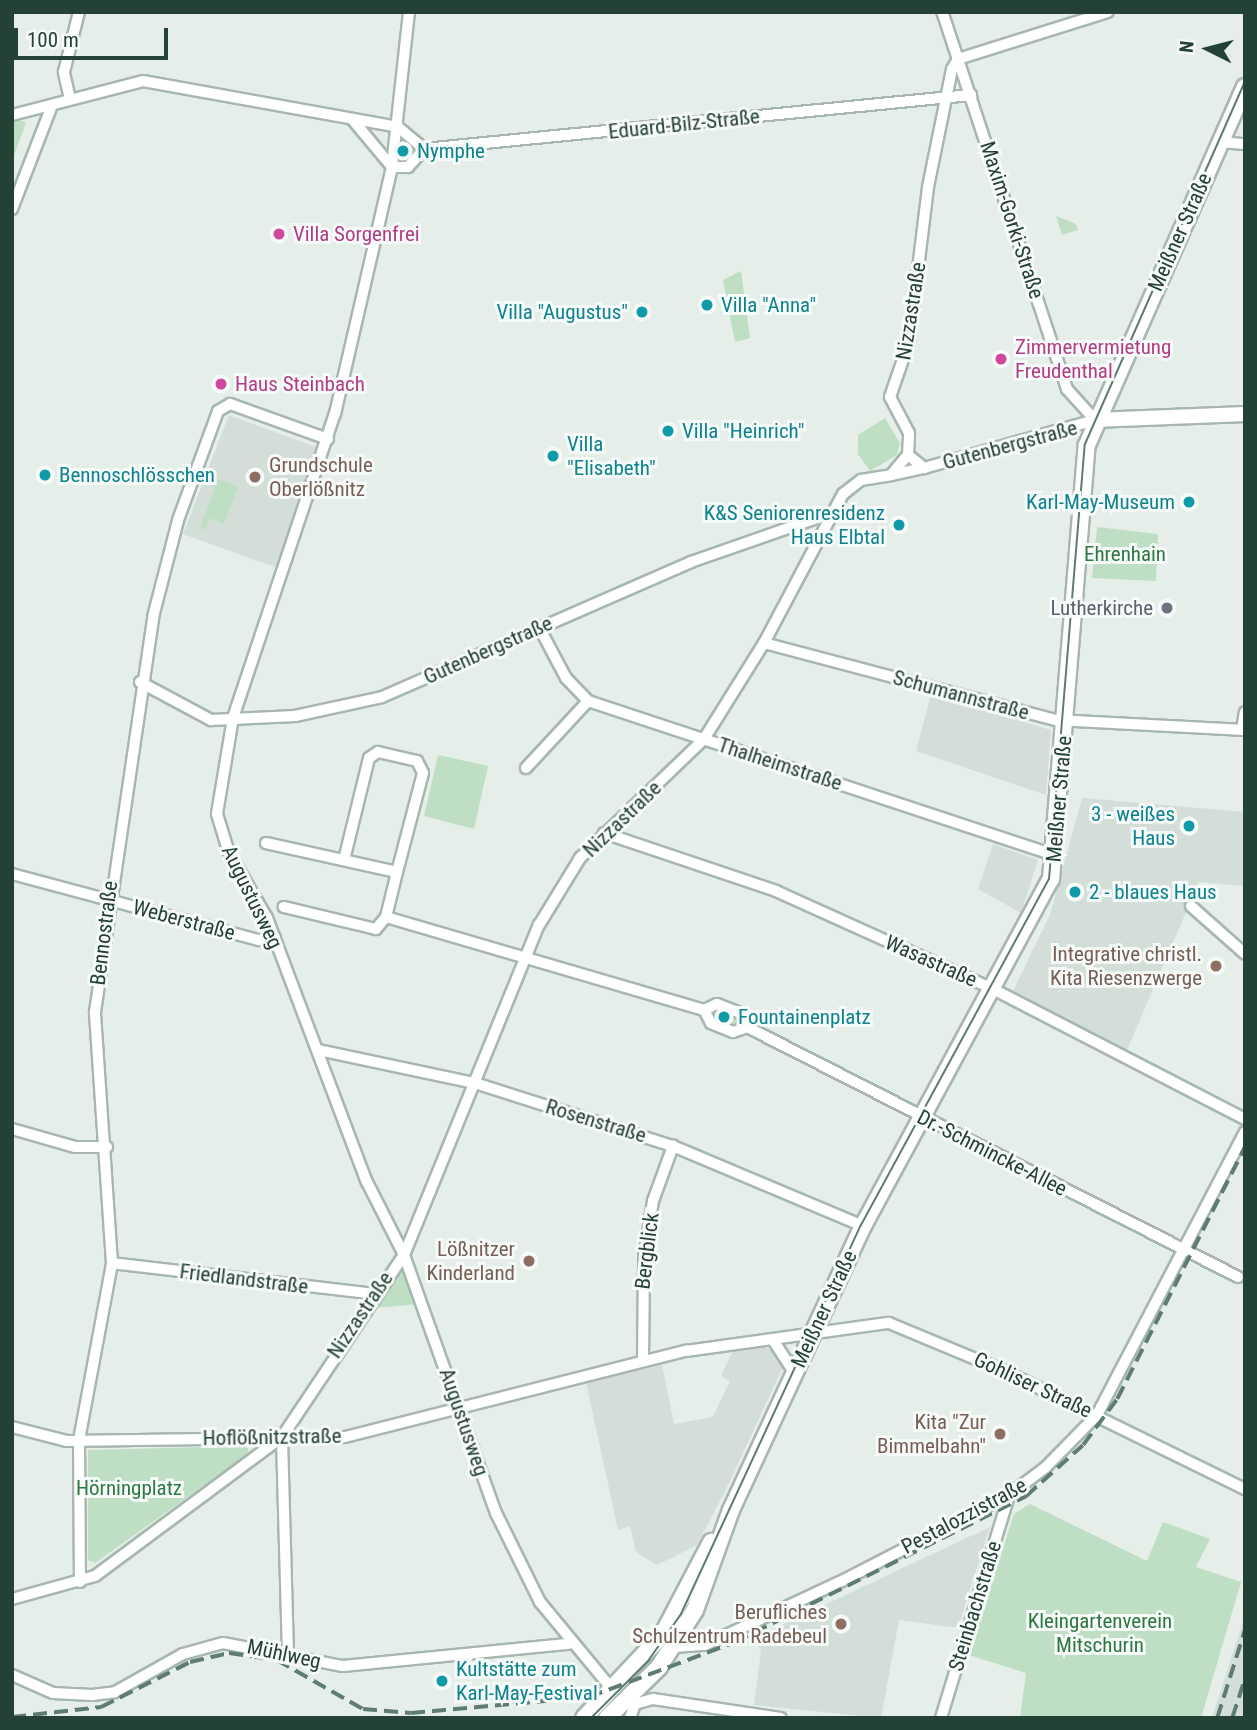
<!DOCTYPE html>
<meta charset="utf-8">
<style>
body{margin:0}
#map{position:relative;width:1257px;height:1730px;overflow:hidden;background:#e5eee9;font-family:"Roboto Condensed",sans-serif}
div>[style]{position:absolute}
[style*='--x']{left:calc(var(--x)*1px);top:calc(var(--y)*1px);width:calc(var(--w)*1px);rotate:calc(var(--a)*1deg)}
.built>*{inset:0;background:#d3ded8}
.green>*{inset:0;background:#bedfc3}
.roads{filter:drop-shadow(2px 0 #a7b7b0) drop-shadow(-2px 0 #a7b7b0) drop-shadow(0 2px #a7b7b0) drop-shadow(0 -2px #a7b7b0)}
.minor>*{height:10px;margin:-5px;padding:0 5px;transform-origin:5px;border-radius:5px;background:#fff}
.tertiary>*{height:14px;margin:-7px;padding:0 7px;transform-origin:7px;border-radius:7px;background:#fff}
.secondary>*{height:16px;margin:-8px;padding:0 8px;transform-origin:8px;border-radius:8px;background:#fff}
.tram>*{height:2px;margin:-1px;padding:0 1px;transform-origin:1px;border-radius:1px;background:#5f7c71}
.rail>*{height:3.5px;margin-top:-1.75px;transform-origin:0;background:repeating-linear-gradient(90deg,#5f7c71 0 14px,transparent 0 21px)}
.dots>*{width:19px;height:19px;translate:-50% -50%;box-sizing:border-box;border:4px solid #f6faf8;border-radius:50%}
span{translate:-50% -50%;white-space:nowrap;text-align:center;line-height:1.15;-webkit-text-stroke:6px #f6faf8;paint-order:stroke}
.street-label{font-size:21px;color:#244136}
.culture-label{font-size:21px;color:#0d838f}
.left{translate:0 -50%;text-align:left}
.right{translate:-100% -50%;text-align:right}
.hotel-label{font-size:21px;color:#b23c85}
.education-label{font-size:21px;color:#785e54}
.park-label{font-size:21px;color:#2d7841}
.worship-label{font-size:21px;color:#5b616d}
.frame{position:absolute;inset:0;border:14px solid #244136;pointer-events:none}
.north{position:absolute;left:1173px;top:14px;width:70px;height:70px;-webkit-text-stroke:5px #f6faf8;paint-order:stroke;rotate:276deg;font-size:19px;font-weight:700;line-height:28px;text-align:center;color:#244136}
.north::after{content:'';display:block;margin:auto;width:24px;height:32px;background:#244136;clip-path:polygon(50% 0,100% 100%,50% 72%,0 100%)}
.scale{position:absolute;left:14px;top:28px;width:154px;height:32px;box-sizing:border-box;border:4px solid #244136;border-top:0;padding-left:9px;font-size:21px;line-height:24px;white-space:nowrap;color:#244136;-webkit-text-stroke:5px #f6faf8;paint-order:stroke}
</style>
<div id="map">
<div class="built">
<i style="clip-path:polygon(229px 415px,319px 448px,278px 568px,183px 534px)"></i>
<i style="clip-path:polygon(931px 695px,1051px 730px,1046px 795px,916px 751px)"></i>
<i style="clip-path:polygon(1082px 798px,1245px 812px,1245px 886px,1199px 882px,1127px 1050px,1013px 991px,1050px 915px)"></i>
<i style="clip-path:polygon(993px 844px,1038px 860px,1021px 913px,978px 889px)"></i>
<i style="clip-path:polygon(764px 1347px,776px 1351px,783px 1367px,728px 1485px,697px 1545px,657px 1565px,636px 1552px,630px 1526px,618px 1530px,586px 1382px,662px 1365px,674px 1424px,713px 1417px,730px 1381px,721px 1376px,732px 1352px)"></i>
<i style="clip-path:polygon(990px 1527px,958px 1628px,899px 1620px,881px 1718px,754px 1705px,761px 1651px,754px 1638px)"></i>
<i style="clip-path:polygon(1245px 1615px,1245px 1718px,1212px 1718px)"></i>
</div>
<div class="green">
<i style="clip-path:polygon(12px 119px,26px 122px,12px 161px)"></i>
<i style="clip-path:polygon(1056px 216px,1076px 224px,1078px 230px,1062px 235px)"></i>
<i style="clip-path:polygon(741px 271px,750px 338px,735px 342px,723px 280px)"></i>
<i style="clip-path:polygon(885px 418px,900px 443px,897px 455px,870px 471px,858px 454px,858px 435px)"></i>
<i style="clip-path:polygon(218px 479px,238px 487px,224px 524px,210px 518px,205px 530px,200px 528px)"></i>
<i style="clip-path:polygon(1097px 527px,1158px 534px,1156px 581px,1092px 578px)"></i>
<i style="clip-path:polygon(438px 755px,488px 766px,474px 829px,424px 816px)"></i>
<i style="clip-path:polygon(715px 1009px,735px 1015px,737px 1024px,715px 1021px,709px 1012px)"></i>
<i style="clip-path:polygon(398px 1273px,405px 1273px,418px 1304px,375px 1308px)"></i>
<i style="clip-path:polygon(247px 1446px,249px 1453px,95px 1563px,88px 1560px,88px 1450px)"></i>
<i style="clip-path:polygon(1030px 1504px,1147px 1561px,1163px 1522px,1210px 1539px,1196px 1567px,1241px 1582px,1201px 1718px,1020px 1718px,1026px 1673px,969px 1655px,1014px 1514px)"></i>
</div>
<div class="roads">
<div class="minor">
<i style="--x:409;--y:12;--w:156;--a:96.3"></i>
<i style="--x:392;--y:167;--w:253;--a:103"></i>
<i style="--x:335;--y:413;--w:322;--a:108.5"></i>
<i style="--x:233;--y:718;--w:97;--a:99.5"></i>
<i style="--x:217;--y:814;--w:41;--a:72.9"></i>
<i style="--x:229;--y:853;--w:75;--a:59.7"></i>
<i style="--x:267;--y:918;--w:282;--a:69.3"></i>
<i style="--x:367;--y:1182;--w:82;--a:63.1"></i>
<i style="--x:404;--y:1255;--w:274;--a:70.4"></i>
<i style="--x:496;--y:1513;--w:99;--a:63.7"></i>
<i style="--x:540;--y:1602;--w:113;--a:50.4"></i>
<i style="--x:70;--y:99;--w:28;--a:-103"></i>
<i style="--x:64;--y:72;--w:62;--a:-76"></i>
<i style="--x:12;--y:115;--w:135;--a:-14.5"></i>
<i style="--x:143;--y:81;--w:259;--a:10.2"></i>
<i style="--x:398;--y:127;--w:34;--a:40"></i>
<i style="--x:352;--y:119;--w:62;--a:50.2"></i>
<i style="--x:1220;--y:142;--w:25;--a:5"></i>
<i style="--x:424;--y:149;--w:550;--a:-5.64"></i>
<i style="--x:392;--y:167;--w:16;--a:0"></i>
<i style="--x:408;--y:167;--w:24;--a:-48"></i>
<i style="--x:12;--y:209;--w:108;--a:-68.9"></i>
<i style="--x:908;--y:455;--w:21;--a:39"></i>
<i style="--x:924;--y:468;--w:178;--a:-15.7"></i>
<i style="--x:1095;--y:420;--w:42;--a:-132.1"></i>
<i style="--x:1067;--y:389;--w:397;--a:-108.3"></i>
<i style="--x:891;--y:475;--w:34;--a:-12"></i>
<i style="--x:539;--y:627;--w:58;--a:62.1"></i>
<i style="--x:566;--y:678;--w:32;--a:46"></i>
<i style="--x:588;--y:701;--w:494;--a:18.3"></i>
<i style="--x:764;--y:643;--w:302;--a:14.8"></i>
<i style="--x:1056;--y:720;--w:189;--a:3"></i>
<i style="--x:140;--y:682;--w:81;--a:28.2"></i>
<i style="--x:211;--y:720;--w:84;--a:-2.7"></i>
<i style="--x:295;--y:716;--w:89;--a:-12.3"></i>
<i style="--x:382;--y:697;--w:337;--a:-23.6"></i>
<i style="--x:691;--y:562;--w:148;--a:-19.3"></i>
<i style="--x:1242;--y:730;--w:18;--a:-81"></i>
<i style="--x:526;--y:768;--w:91;--a:-47.2"></i>
<i style="--x:604;--y:833;--w:182;--a:18.6"></i>
<i style="--x:776;--y:891;--w:238;--a:24.3"></i>
<i style="--x:993;--y:989;--w:284;--a:27.3"></i>
<i style="--x:266;--y:843;--w:134;--a:12.5"></i>
<i style="--x:397;--y:872;--w:46;--a:103.7"></i>
<i style="--x:386;--y:917;--w:16;--a:130"></i>
<i style="--x:376;--y:929;--w:95;--a:-166.6"></i>
<i style="--x:344;--y:860;--w:105;--a:-76.2"></i>
<i style="--x:369;--y:758;--w:11;--a:-34"></i>
<i style="--x:378;--y:752;--w:40;--a:13"></i>
<i style="--x:417;--y:761;--w:13;--a:63"></i>
<i style="--x:423;--y:773;--w:102;--a:104.7"></i>
<i style="--x:12;--y:874;--w:256;--a:15"></i>
<i style="--x:259;--y:940;--w:16;--a:-11"></i>
<i style="--x:1191;--y:906;--w:72;--a:41.6"></i>
<i style="--x:386;--y:917;--w:331;--a:16.3"></i>
<i style="--x:717;--y:1004;--w:26;--a:21"></i>
<i style="--x:741;--y:1013;--w:15;--a:67"></i>
<i style="--x:747;--y:1027;--w:15;--a:160"></i>
<i style="--x:733;--y:1032;--w:24;--a:-158"></i>
<i style="--x:711;--y:1023;--w:15;--a:-118"></i>
<i style="--x:704;--y:1010;--w:14;--a:-25"></i>
<i style="--x:747;--y:1027;--w:551;--a:26.98"></i>
<i style="--x:318;--y:1050;--w:160;--a:11.9"></i>
<i style="--x:475;--y:1083;--w:208;--a:17.7"></i>
<i style="--x:673;--y:1146;--w:206;--a:22.8"></i>
<i style="--x:12;--y:1129;--w:66;--a:15.9"></i>
<i style="--x:75;--y:1147;--w:32;--a:0"></i>
<i style="--x:112;--y:1263;--w:266;--a:6.7"></i>
<i style="--x:773;--y:1340;--w:38;--a:57"></i>
<i style="--x:643;--y:1361;--w:104;--a:-89.4"></i>
<i style="--x:644;--y:1257;--w:57;--a:-80.9"></i>
<i style="--x:653;--y:1201;--w:59;--a:-70"></i>
<i style="--x:12;--y:1427;--w:57;--a:14.3"></i>
<i style="--x:67;--y:1441;--w:278;--a:-0.8"></i>
<i style="--x:345;--y:1437;--w:352;--a:-14.2"></i>
<i style="--x:686;--y:1351;--w:205;--a:-7.9"></i>
<i style="--x:889;--y:1323;--w:122;--a:22.6"></i>
<i style="--x:1002;--y:1370;--w:271;--a:26.1"></i>
<i style="--x:80;--y:1582;--w:142;--a:-90.4"></i>
<i style="--x:79;--y:1440;--w:180;--a:-79.4"></i>
<i style="--x:112;--y:1263;--w:252;--a:-93.9"></i>
<i style="--x:95;--y:1012;--w:399;--a:-81.6"></i>
<i style="--x:153;--y:617;--w:100;--a:-75.5"></i>
<i style="--x:178;--y:520;--w:116;--a:-69.8"></i>
<i style="--x:218;--y:411;--w:14;--a:-30"></i>
<i style="--x:230;--y:404;--w:104;--a:19.7"></i>
<i style="--x:12;--y:1599;--w:86;--a:-15.5"></i>
<i style="--x:95;--y:1576;--w:233;--a:-36.6"></i>
<i style="--x:674;--y:1647;--w:31;--a:-4"></i>
<i style="--x:705;--y:1645;--w:153;--a:-25.1"></i>
<i style="--x:844;--y:1580;--w:186;--a:-27.3"></i>
<i style="--x:1009;--y:1495;--w:46;--a:-37.1"></i>
<i style="--x:1046;--y:1467;--w:73;--a:-45.6"></i>
<i style="--x:1097;--y:1415;--w:319;--a:-62.4"></i>
<i style="--x:288;--y:1654;--w:217;--a:-91.6"></i>
<i style="--x:282;--y:1437;--w:219;--a:-56.2"></i>
<i style="--x:404;--y:1255;--w:357;--a:-67.8"></i>
<i style="--x:539;--y:925;--w:79;--a:-58.5"></i>
<i style="--x:580;--y:858;--w:172;--a:-43.8"></i>
<i style="--x:704;--y:739;--w:113;--a:-58"></i>
<i style="--x:764;--y:643;--w:169;--a:-62.1"></i>
<i style="--x:843;--y:494;--w:23;--a:-38"></i>
<i style="--x:861;--y:480;--w:30;--a:-9"></i>
<i style="--x:891;--y:475;--w:26;--a:-50"></i>
<i style="--x:908;--y:455;--w:22;--a:-87"></i>
<i style="--x:909;--y:433;--w:41;--a:-117.8"></i>
<i style="--x:890;--y:397;--w:58;--a:-70.9"></i>
<i style="--x:909;--y:342;--w:156;--a:-83"></i>
<i style="--x:928;--y:187;--w:120;--a:-78.5"></i>
<i style="--x:952;--y:69;--w:12;--a:-59"></i>
<i style="--x:958;--y:59;--w:157;--a:-17.4"></i>
<i style="--x:12;--y:1675;--w:45;--a:23.7"></i>
<i style="--x:53;--y:1693;--w:39;--a:3"></i>
<i style="--x:92;--y:1695;--w:23;--a:-7"></i>
<i style="--x:115;--y:1692;--w:78;--a:-29.2"></i>
<i style="--x:183;--y:1654;--w:41;--a:-15.4"></i>
<i style="--x:223;--y:1643;--w:122;--a:10.9"></i>
<i style="--x:343;--y:1666;--w:227;--a:-5.6"></i>
<i style="--x:630;--y:1718;--w:15;--a:-70"></i>
<i style="--x:635;--y:1704;--w:19;--a:-16"></i>
<i style="--x:653;--y:1699;--w:129;--a:8.4"></i>
<i style="--x:941;--y:1718;--w:233;--a:-73"></i>
</div>
<div class="tertiary">
<i style="--x:1095;--y:420;--w:150;--a:-2.3"></i>
</div>
<div class="secondary">
<i style="--x:584;--y:1718;--w:115;--a:-46.8"></i>
<i style="--x:663;--y:1634;--w:104;--a:-62.4"></i>
<i style="--x:607;--y:1718;--w:73;--a:-44.4"></i>
<i style="--x:659;--y:1667;--w:67;--a:-57.7"></i>
<i style="--x:695;--y:1610;--w:106;--a:-70.2"></i>
<i style="--x:731;--y:1510;--w:313;--a:-65.1"></i>
<i style="--x:863;--y:1226;--w:395;--a:-61.6"></i>
<i style="--x:1051;--y:879;--w:435;--a:-85.3"></i>
<i style="--x:1087;--y:445;--w:391;--a:-66.2"></i>
</div>
</div>
<div class="tram">
<i style="--x:591;--y:1718;--w:81;--a:-45"></i>
<i style="--x:648;--y:1661;--w:57;--a:-54.9"></i>
<i style="--x:681;--y:1614;--w:429;--a:-65.2"></i>
<i style="--x:861;--y:1225;--w:394;--a:-61.5"></i>
<i style="--x:1049;--y:879;--w:436;--a:-85.3"></i>
<i style="--x:1085;--y:444;--w:397;--a:-66.2"></i>
</div>
<div class="rail">
<i style="--x:12;--y:1717;--w:90;--a:-6.4"></i>
<i style="--x:101;--y:1707;--w:100;--a:-26.8"></i>
<i style="--x:190;--y:1662;--w:40;--a:-13"></i>
<i style="--x:229;--y:1653;--w:49;--a:8.3"></i>
<i style="--x:277;--y:1660;--w:99;--a:29.7"></i>
<i style="--x:363;--y:1709;--w:48;--a:4.8"></i>
<i style="--x:411;--y:1713;--w:179;--a:-5.1"></i>
<i style="--x:589;--y:1697;--w:156;--a:-20.6"></i>
<i style="--x:735;--y:1642;--w:326;--a:-26.6"></i>
<i style="--x:1026;--y:1496;--w:76;--a:-41.8"></i>
<i style="--x:1083;--y:1445;--w:57;--a:-53.5"></i>
<i style="--x:1117;--y:1399;--w:283;--a:-63.1"></i>
<i style="--x:1217;--y:1718;--w:93;--a:-72.5"></i>
<i style="--x:1232;--y:1718;--w:42;--a:-72"></i>
</div>
<div class="dots">
<i style="left:403px;top:151px;background:#0f9aa8"></i>
<i style="left:279px;top:234px;background:#d1479c"></i>
<i style="left:707px;top:305px;background:#0f9aa8"></i>
<i style="left:642px;top:312px;background:#0f9aa8"></i>
<i style="left:1001px;top:359px;background:#d1479c"></i>
<i style="left:221px;top:384px;background:#d1479c"></i>
<i style="left:668px;top:431px;background:#0f9aa8"></i>
<i style="left:553px;top:456px;background:#0f9aa8"></i>
<i style="left:45px;top:475px;background:#0f9aa8"></i>
<i style="left:255px;top:477px;background:#8d6e63"></i>
<i style="left:1189px;top:502px;background:#0f9aa8"></i>
<i style="left:899px;top:525px;background:#0f9aa8"></i>
<i style="left:1167px;top:608px;background:#6b7280"></i>
<i style="left:1189px;top:826px;background:#0f9aa8"></i>
<i style="left:1075px;top:892px;background:#0f9aa8"></i>
<i style="left:1216px;top:966px;background:#8d6e63"></i>
<i style="left:724px;top:1017px;background:#0f9aa8"></i>
<i style="left:529px;top:1261px;background:#8d6e63"></i>
<i style="left:1000px;top:1434px;background:#8d6e63"></i>
<i style="left:841px;top:1624px;background:#8d6e63"></i>
<i style="left:442px;top:1681px;background:#0f9aa8"></i>
</div>
<div class="street-label">
<span style="left:684px;top:124px;rotate:-6deg">Eduard-Bilz-Straße</span>
<span style="left:1012px;top:220px;rotate:72deg">Maxim-Gorki-Straße</span>
<span style="left:1180px;top:232px;rotate:-66deg">Meißner Straße</span>
<span style="left:911px;top:311px;rotate:-81deg">Nizzastraße</span>
<span style="left:1010px;top:445px;rotate:-15deg">Gutenbergstraße</span>
<span style="left:488px;top:650px;rotate:-24deg">Gutenbergstraße</span>
<span style="left:961px;top:695px;rotate:15deg">Schumannstraße</span>
<span style="left:780px;top:764px;rotate:18deg">Thalheimstraße</span>
<span style="left:1059px;top:799px;rotate:-85deg">Meißner Straße</span>
<span style="left:622px;top:819px;rotate:-44deg">Nizzastraße</span>
<span style="left:252px;top:897px;rotate:64deg">Augustusweg</span>
<span style="left:184px;top:920px;rotate:15deg">Weberstraße</span>
<span style="left:104px;top:933px;rotate:-83deg">Bennostraße</span>
<span style="left:931px;top:961px;rotate:24deg">Wasastraße</span>
<span style="left:596px;top:1121px;rotate:17deg">Rosenstraße</span>
<span style="left:992px;top:1153px;rotate:27deg">Dr.-Schmincke-Allee</span>
<span style="left:647px;top:1251px;rotate:-83deg">Bergblick</span>
<span style="left:244px;top:1279px;rotate:7deg">Friedlandstraße</span>
<span style="left:824px;top:1309px;rotate:-65deg">Meißner Straße</span>
<span style="left:360px;top:1315px;rotate:-56deg">Nizzastraße</span>
<span style="left:1033px;top:1385px;rotate:25deg">Gohliser Straße</span>
<span style="left:464px;top:1422px;rotate:71deg">Augustusweg</span>
<span style="left:272px;top:1437px;rotate:-1deg">Hoflößnitzstraße</span>
<span style="left:964px;top:1516px;rotate:-28deg">Pestalozzistraße</span>
<span style="left:975px;top:1606px;rotate:-73deg">Steinbachstraße</span>
<span style="left:284px;top:1654px;rotate:12deg">Mühlweg</span>
</div>
<div class="culture-label">
<span class="left" style="left:417px;top:151px">Nymphe</span>
<span class="left" style="left:721px;top:305px">Villa "Anna"</span>
<span class="right" style="left:628px;top:312px">Villa "Augustus"</span>
<span class="left" style="left:682px;top:431px">Villa "Heinrich"</span>
<span class="left" style="left:567px;top:456px">Villa<br>"Elisabeth"</span>
<span class="left" style="left:59px;top:475px">Bennoschlösschen</span>
<span class="right" style="left:1175px;top:502px">Karl-May-Museum</span>
<span class="right" style="left:885px;top:525px">K&amp;S Seniorenresidenz<br>Haus Elbtal</span>
<span class="right" style="left:1175px;top:826px">3 - weißes<br>Haus</span>
<span class="left" style="left:1089px;top:892px">2 - blaues Haus</span>
<span class="left" style="left:738px;top:1017px">Fountainenplatz</span>
<span class="left" style="left:456px;top:1681px">Kultstätte zum<br>Karl-May-Festival</span>
</div>
<div class="hotel-label">
<span class="left" style="left:293px;top:234px">Villa Sorgenfrei</span>
<span class="left" style="left:1015px;top:359px">Zimmervermietung<br>Freudenthal</span>
<span class="left" style="left:235px;top:384px">Haus Steinbach</span>
</div>
<div class="education-label">
<span class="left" style="left:269px;top:477px">Grundschule<br>Oberlößnitz</span>
<span class="right" style="left:1202px;top:966px">Integrative christl.<br>Kita Riesenzwerge</span>
<span class="right" style="left:515px;top:1261px">Lößnitzer<br>Kinderland</span>
<span class="right" style="left:986px;top:1434px">Kita "Zur<br>Bimmelbahn"</span>
<span class="right" style="left:827px;top:1624px">Berufliches<br>Schulzentrum Radebeul</span>
</div>
<div class="park-label">
<span style="left:1125px;top:554px">Ehrenhain</span>
<span style="left:129px;top:1488px">Hörningplatz</span>
<span style="left:1100px;top:1633px">Kleingartenverein<br>Mitschurin</span>
</div>
<div class="worship-label">
<span class="right" style="left:1153px;top:608px">Lutherkirche</span>
</div>
<div class="frame"></div>
<div class="north">N</div>
<div class="scale">100 m</div>
</div>
